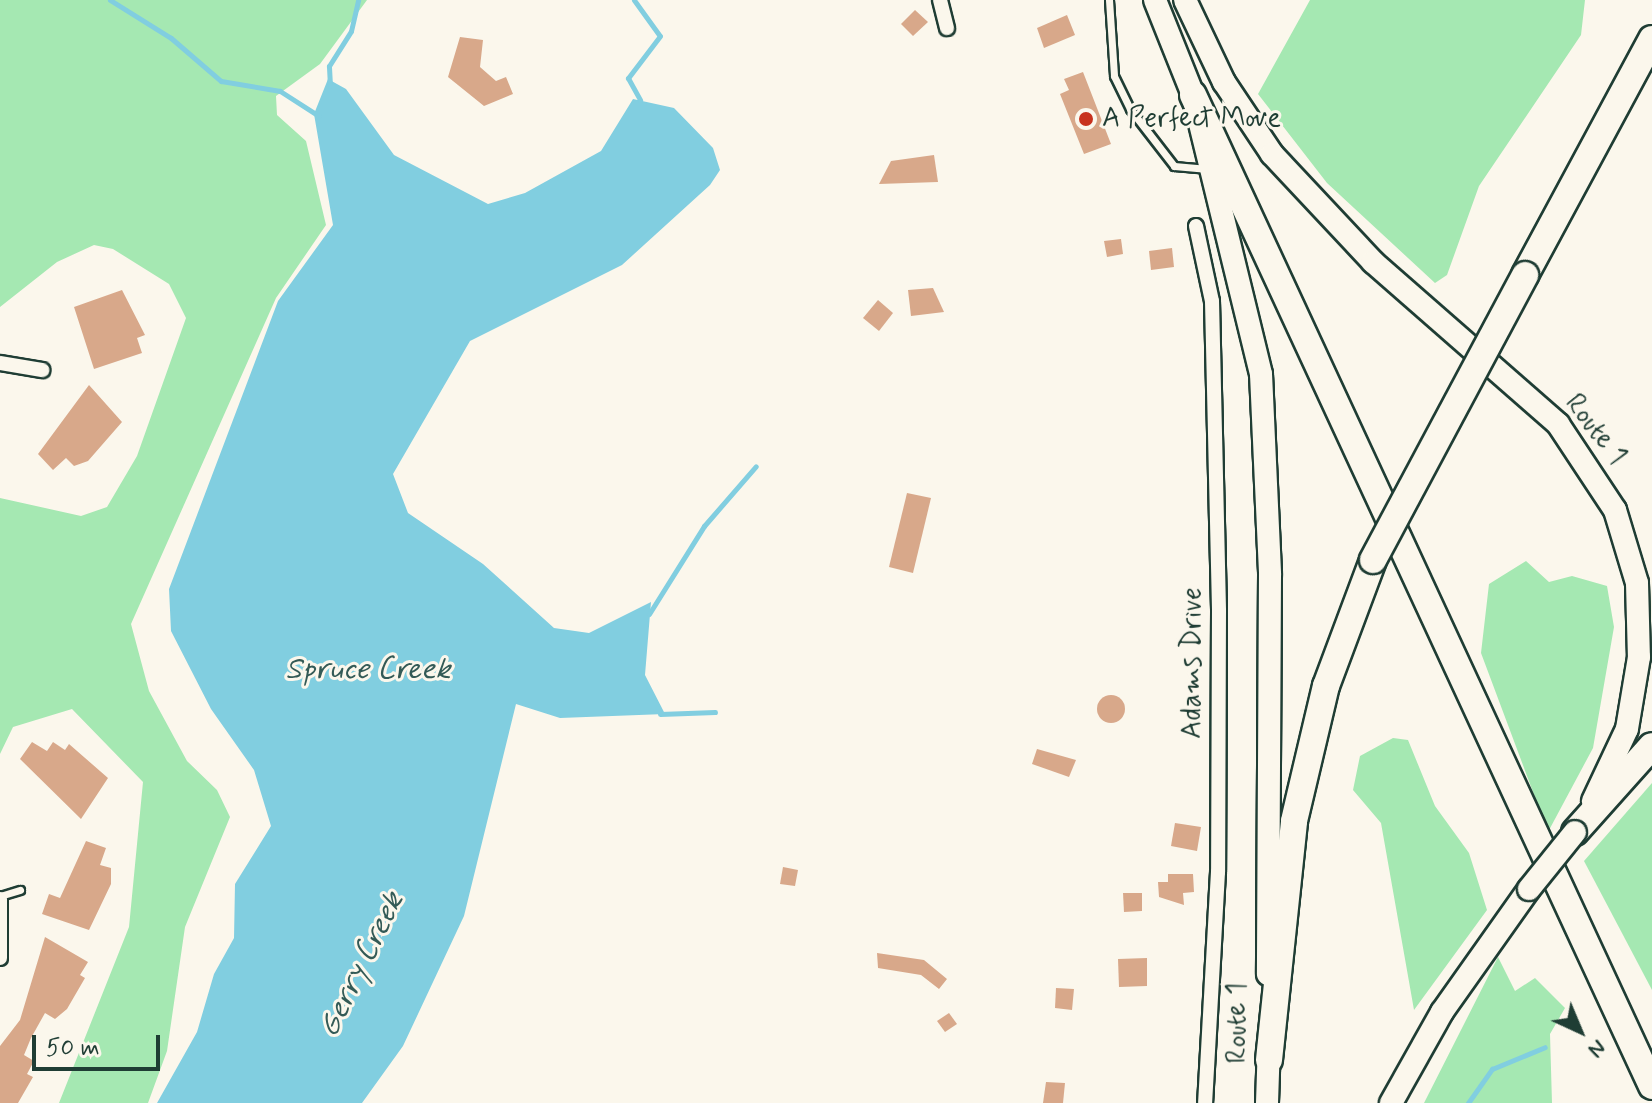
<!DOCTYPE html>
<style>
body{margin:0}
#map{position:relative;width:1652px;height:1103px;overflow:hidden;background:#fbf7ec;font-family:Mynerve,sans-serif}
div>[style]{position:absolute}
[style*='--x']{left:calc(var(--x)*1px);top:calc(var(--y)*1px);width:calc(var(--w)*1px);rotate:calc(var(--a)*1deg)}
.green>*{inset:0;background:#a5e8b2}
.water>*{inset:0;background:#81cee0}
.stream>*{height:5px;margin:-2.5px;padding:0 2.5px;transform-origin:2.5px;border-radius:2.5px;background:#81cee0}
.building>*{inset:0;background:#d8a88a}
.round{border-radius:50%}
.roads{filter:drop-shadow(2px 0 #1f3d34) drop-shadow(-2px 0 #1f3d34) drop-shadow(0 2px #1f3d34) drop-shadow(0 -2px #1f3d34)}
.service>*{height:7px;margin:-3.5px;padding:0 3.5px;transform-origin:3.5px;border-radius:3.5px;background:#fbf7ec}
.minor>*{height:14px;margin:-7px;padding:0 7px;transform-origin:7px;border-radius:7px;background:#fbf7ec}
.primary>*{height:22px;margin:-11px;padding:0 11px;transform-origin:11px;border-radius:11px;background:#fbf7ec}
.motorway>*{height:26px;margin:-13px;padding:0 13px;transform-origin:13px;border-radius:13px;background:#fbf7ec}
.bridges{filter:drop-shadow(2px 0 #1f3d34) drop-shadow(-2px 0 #1f3d34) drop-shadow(0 2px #1f3d34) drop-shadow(0 -2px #1f3d34)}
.primary-bridge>*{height:22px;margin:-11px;padding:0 11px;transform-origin:11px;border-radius:11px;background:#fbf7ec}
.motorway-bridge>*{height:26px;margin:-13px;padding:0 13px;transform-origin:13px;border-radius:13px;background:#fbf7ec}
.dots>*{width:22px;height:22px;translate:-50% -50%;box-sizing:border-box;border:4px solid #fbf7ec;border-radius:50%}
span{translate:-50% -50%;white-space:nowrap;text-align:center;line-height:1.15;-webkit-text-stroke:6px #fbf7ec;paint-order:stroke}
.poi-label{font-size:28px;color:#1f3d34}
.left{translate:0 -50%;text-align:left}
.street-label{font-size:28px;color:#1f3d34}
.water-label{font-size:30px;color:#335a56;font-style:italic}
.north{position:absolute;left:1540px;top:991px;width:80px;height:80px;-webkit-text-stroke:6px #fbf7ec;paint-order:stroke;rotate:136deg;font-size:22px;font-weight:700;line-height:32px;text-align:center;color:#1f3d34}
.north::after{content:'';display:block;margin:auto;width:28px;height:36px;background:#1f3d34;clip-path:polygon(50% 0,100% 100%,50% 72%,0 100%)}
.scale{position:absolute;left:32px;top:1035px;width:128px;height:36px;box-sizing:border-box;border:4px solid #1f3d34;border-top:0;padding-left:10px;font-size:24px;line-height:28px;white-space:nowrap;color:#1f3d34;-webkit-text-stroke:6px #fbf7ec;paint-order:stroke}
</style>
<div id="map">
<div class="green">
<i style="clip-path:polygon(0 0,367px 0,320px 64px,276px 96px,277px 115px,306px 141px,326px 225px,276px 298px,131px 624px,149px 691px,187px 761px,217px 790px,230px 817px,185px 927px,167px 1051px,148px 1103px,59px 1103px,129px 927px,143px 782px,72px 709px,13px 727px,0 754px,0 498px,81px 516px,107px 507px,137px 456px,186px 318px,169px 284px,113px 249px,94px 245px,57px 262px,0 307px)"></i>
<i style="clip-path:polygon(1310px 0,1585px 0,1581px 35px,1479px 186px,1447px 275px,1435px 283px,1327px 183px,1258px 94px)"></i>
<i style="clip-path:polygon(1526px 561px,1549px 582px,1572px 576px,1607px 586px,1614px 627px,1593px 748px,1548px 832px,1481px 653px,1489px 584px)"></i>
<i style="clip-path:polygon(1393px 738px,1408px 740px,1435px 806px,1469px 853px,1487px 910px,1414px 1010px,1381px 823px,1353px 790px,1360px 756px)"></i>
<i style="clip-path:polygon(1652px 783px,1652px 990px,1584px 861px)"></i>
<i style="clip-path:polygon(1498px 957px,1515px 991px,1535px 978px,1565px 1008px,1550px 1034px,1552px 1103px,1424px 1103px)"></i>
</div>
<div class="water">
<i style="clip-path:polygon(328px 79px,346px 89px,394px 155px,488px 204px,525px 193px,601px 151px,633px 99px,674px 108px,713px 148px,720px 170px,710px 185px,622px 265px,470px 341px,393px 474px,408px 513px,483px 564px,554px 628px,589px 633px,651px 602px,645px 675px,665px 714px,560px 718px,516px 704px,464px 916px,403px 1046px,362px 1103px,157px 1103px,197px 1032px,214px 974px,234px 938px,235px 884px,271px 826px,254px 770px,211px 709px,171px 631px,169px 589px,278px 301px,333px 225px,314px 114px)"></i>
</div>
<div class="stream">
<i style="--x:110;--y:0;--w:72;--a:31.9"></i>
<i style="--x:171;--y:38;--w:66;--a:40.7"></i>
<i style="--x:221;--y:81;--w:60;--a:9.6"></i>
<i style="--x:280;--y:91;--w:46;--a:32.7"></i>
<i style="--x:634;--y:0;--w:44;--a:54.2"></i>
<i style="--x:660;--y:36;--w:53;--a:127.3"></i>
<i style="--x:628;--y:78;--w:25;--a:61"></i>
<i style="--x:330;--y:86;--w:20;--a:-93"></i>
<i style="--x:329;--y:66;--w:41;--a:-57.8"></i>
<i style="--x:351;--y:31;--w:32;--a:-77"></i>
<i style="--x:649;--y:614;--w:104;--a:-58"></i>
<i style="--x:704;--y:526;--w:79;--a:-49.1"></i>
<i style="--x:660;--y:714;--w:55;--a:-2.1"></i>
<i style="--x:1468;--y:1103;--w:42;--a:-54.8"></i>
<i style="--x:1492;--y:1069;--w:57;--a:-22.5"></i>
</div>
<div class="building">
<i style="clip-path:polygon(915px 10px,928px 22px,913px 36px,901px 24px)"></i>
<i style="clip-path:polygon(1067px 15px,1075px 35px,1044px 48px,1037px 28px)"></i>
<i style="clip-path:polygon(460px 37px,483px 40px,480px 67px,496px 81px,506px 77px,513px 94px,484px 106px,448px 77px)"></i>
<i style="clip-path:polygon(1083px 72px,1111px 144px,1084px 154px,1060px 94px,1069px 90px,1064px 79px)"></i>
<i style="clip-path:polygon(934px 155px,938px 182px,879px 184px,891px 161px)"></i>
<i style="clip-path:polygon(1121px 239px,1123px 254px,1107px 257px,1104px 241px)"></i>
<i style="clip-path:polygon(1172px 248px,1174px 267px,1151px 270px,1149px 251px)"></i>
<i style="clip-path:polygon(933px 288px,944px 312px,911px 316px,908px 290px)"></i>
<i style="clip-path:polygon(122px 290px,145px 335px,137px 338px,142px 353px,94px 369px,74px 307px)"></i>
<i style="clip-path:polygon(878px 300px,893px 313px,879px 331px,863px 318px)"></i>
<i style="clip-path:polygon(89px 385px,122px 422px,88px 461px,74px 466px,66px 458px,53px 470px,38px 454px)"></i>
<i style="clip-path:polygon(907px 493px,931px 498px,913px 573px,889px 567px)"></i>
<i class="round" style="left:1097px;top:695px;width:28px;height:28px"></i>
<i style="clip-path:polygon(32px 742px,47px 751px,53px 742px,65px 750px,69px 744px,108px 778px,81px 819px,20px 759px)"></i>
<i style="clip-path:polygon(1037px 749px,1076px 760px,1069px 777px,1032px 764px)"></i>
<i style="clip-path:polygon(1175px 823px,1201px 827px,1197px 851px,1171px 846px)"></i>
<i style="clip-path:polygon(86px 841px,106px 848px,100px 865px,111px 868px,111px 884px,89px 930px,42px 914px,49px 894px,60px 898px)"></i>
<i style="clip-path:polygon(783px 867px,798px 870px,795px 886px,780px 884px)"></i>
<i style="clip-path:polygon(1168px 874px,1193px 874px,1194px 892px,1183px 893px,1184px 905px,1159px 897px,1158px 882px,1168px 882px)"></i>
<i style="clip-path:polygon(1123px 893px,1142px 893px,1142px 911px,1124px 912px)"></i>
<i style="clip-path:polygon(45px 937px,88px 962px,80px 975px,85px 978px,67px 1009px,55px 1019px,45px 1013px,31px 1038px,24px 1055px,34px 1061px,27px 1074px,33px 1077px,18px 1103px,0 1103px,0 1046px,20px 1020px)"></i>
<i style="clip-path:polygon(877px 953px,924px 960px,947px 979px,939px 989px,921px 975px,878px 968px)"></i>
<i style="clip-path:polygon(1147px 958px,1147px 986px,1119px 987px,1118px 959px)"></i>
<i style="clip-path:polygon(1056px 988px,1074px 989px,1072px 1010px,1055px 1008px)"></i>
<i style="clip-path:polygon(949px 1013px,957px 1024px,945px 1032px,937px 1021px)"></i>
<i style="clip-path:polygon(1046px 1082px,1065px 1083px,1063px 1103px,1043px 1103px)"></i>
</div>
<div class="roads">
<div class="service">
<i style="--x:1109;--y:0;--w:76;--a:86.2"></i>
<i style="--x:1114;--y:76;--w:37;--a:64"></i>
<i style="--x:1130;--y:109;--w:72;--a:52.3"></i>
<i style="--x:1174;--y:166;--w:34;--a:5"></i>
<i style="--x:0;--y:896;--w:21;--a:-17"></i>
</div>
<div class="minor">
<i style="--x:940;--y:0;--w:29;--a:76"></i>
<i style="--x:1196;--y:226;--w:77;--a:78"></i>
<i style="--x:1212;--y:301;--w:310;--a:88.7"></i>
<i style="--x:1219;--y:611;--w:261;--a:90.2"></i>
<i style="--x:1218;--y:872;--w:231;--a:93.2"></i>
<i style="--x:0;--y:363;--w:43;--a:9.5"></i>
<i style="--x:0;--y:899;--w:59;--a:90"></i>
</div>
<div class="primary">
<i style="--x:1155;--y:0;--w:102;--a:68.2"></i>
<i style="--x:1193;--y:95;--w:287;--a:76.3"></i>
<i style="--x:1261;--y:374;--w:201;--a:87.4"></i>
<i style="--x:1270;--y:575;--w:399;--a:90.3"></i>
<i style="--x:1185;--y:0;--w:91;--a:64.6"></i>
<i style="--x:1224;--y:82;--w:87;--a:56.3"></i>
<i style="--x:1272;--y:154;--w:148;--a:46.9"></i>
<i style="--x:1373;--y:262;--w:246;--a:41.2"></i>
<i style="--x:1558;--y:424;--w:103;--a:56.5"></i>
<i style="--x:1615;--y:510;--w:76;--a:73.2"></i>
<i style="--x:1637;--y:583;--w:74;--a:88.5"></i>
<i style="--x:1639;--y:657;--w:73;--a:99.5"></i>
<i style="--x:1627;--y:729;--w:80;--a:115.3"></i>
<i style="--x:1267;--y:1103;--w:59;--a:-88.1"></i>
<i style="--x:1391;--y:1103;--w:104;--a:-60.7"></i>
<i style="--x:1442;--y:1012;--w:151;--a:-54.7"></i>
</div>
<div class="motorway">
<i style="--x:1193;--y:95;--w:1092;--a:65.15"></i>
<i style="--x:1525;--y:275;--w:268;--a:-61.7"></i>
<i style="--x:1575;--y:832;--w:115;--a:-48.2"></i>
<i style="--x:1269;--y:1060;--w:240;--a:-84"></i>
<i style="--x:1294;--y:821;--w:139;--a:-76.7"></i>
<i style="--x:1326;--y:686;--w:134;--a:-69.5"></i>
</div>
</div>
<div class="bridges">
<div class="primary-bridge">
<i style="--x:1529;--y:889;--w:73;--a:-51.1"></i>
</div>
<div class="motorway-bridge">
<i style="--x:1373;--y:560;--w:323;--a:-61.9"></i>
</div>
</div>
<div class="dots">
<i style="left:1086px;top:119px;background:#c8321e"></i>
</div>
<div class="poi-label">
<span class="left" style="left:1102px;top:119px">A Perfect Move</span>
</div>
<div class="street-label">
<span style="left:1595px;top:430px;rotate:52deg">Route 1</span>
<span style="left:1193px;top:663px;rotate:-90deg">Adams Drive</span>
<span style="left:1238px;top:1023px;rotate:-90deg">Route 1</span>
</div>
<div class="water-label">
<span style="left:368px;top:670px">Spruce Creek</span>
<span style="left:362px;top:965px;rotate:-64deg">Gerry Creek</span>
</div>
<div class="north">N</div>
<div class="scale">50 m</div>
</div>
